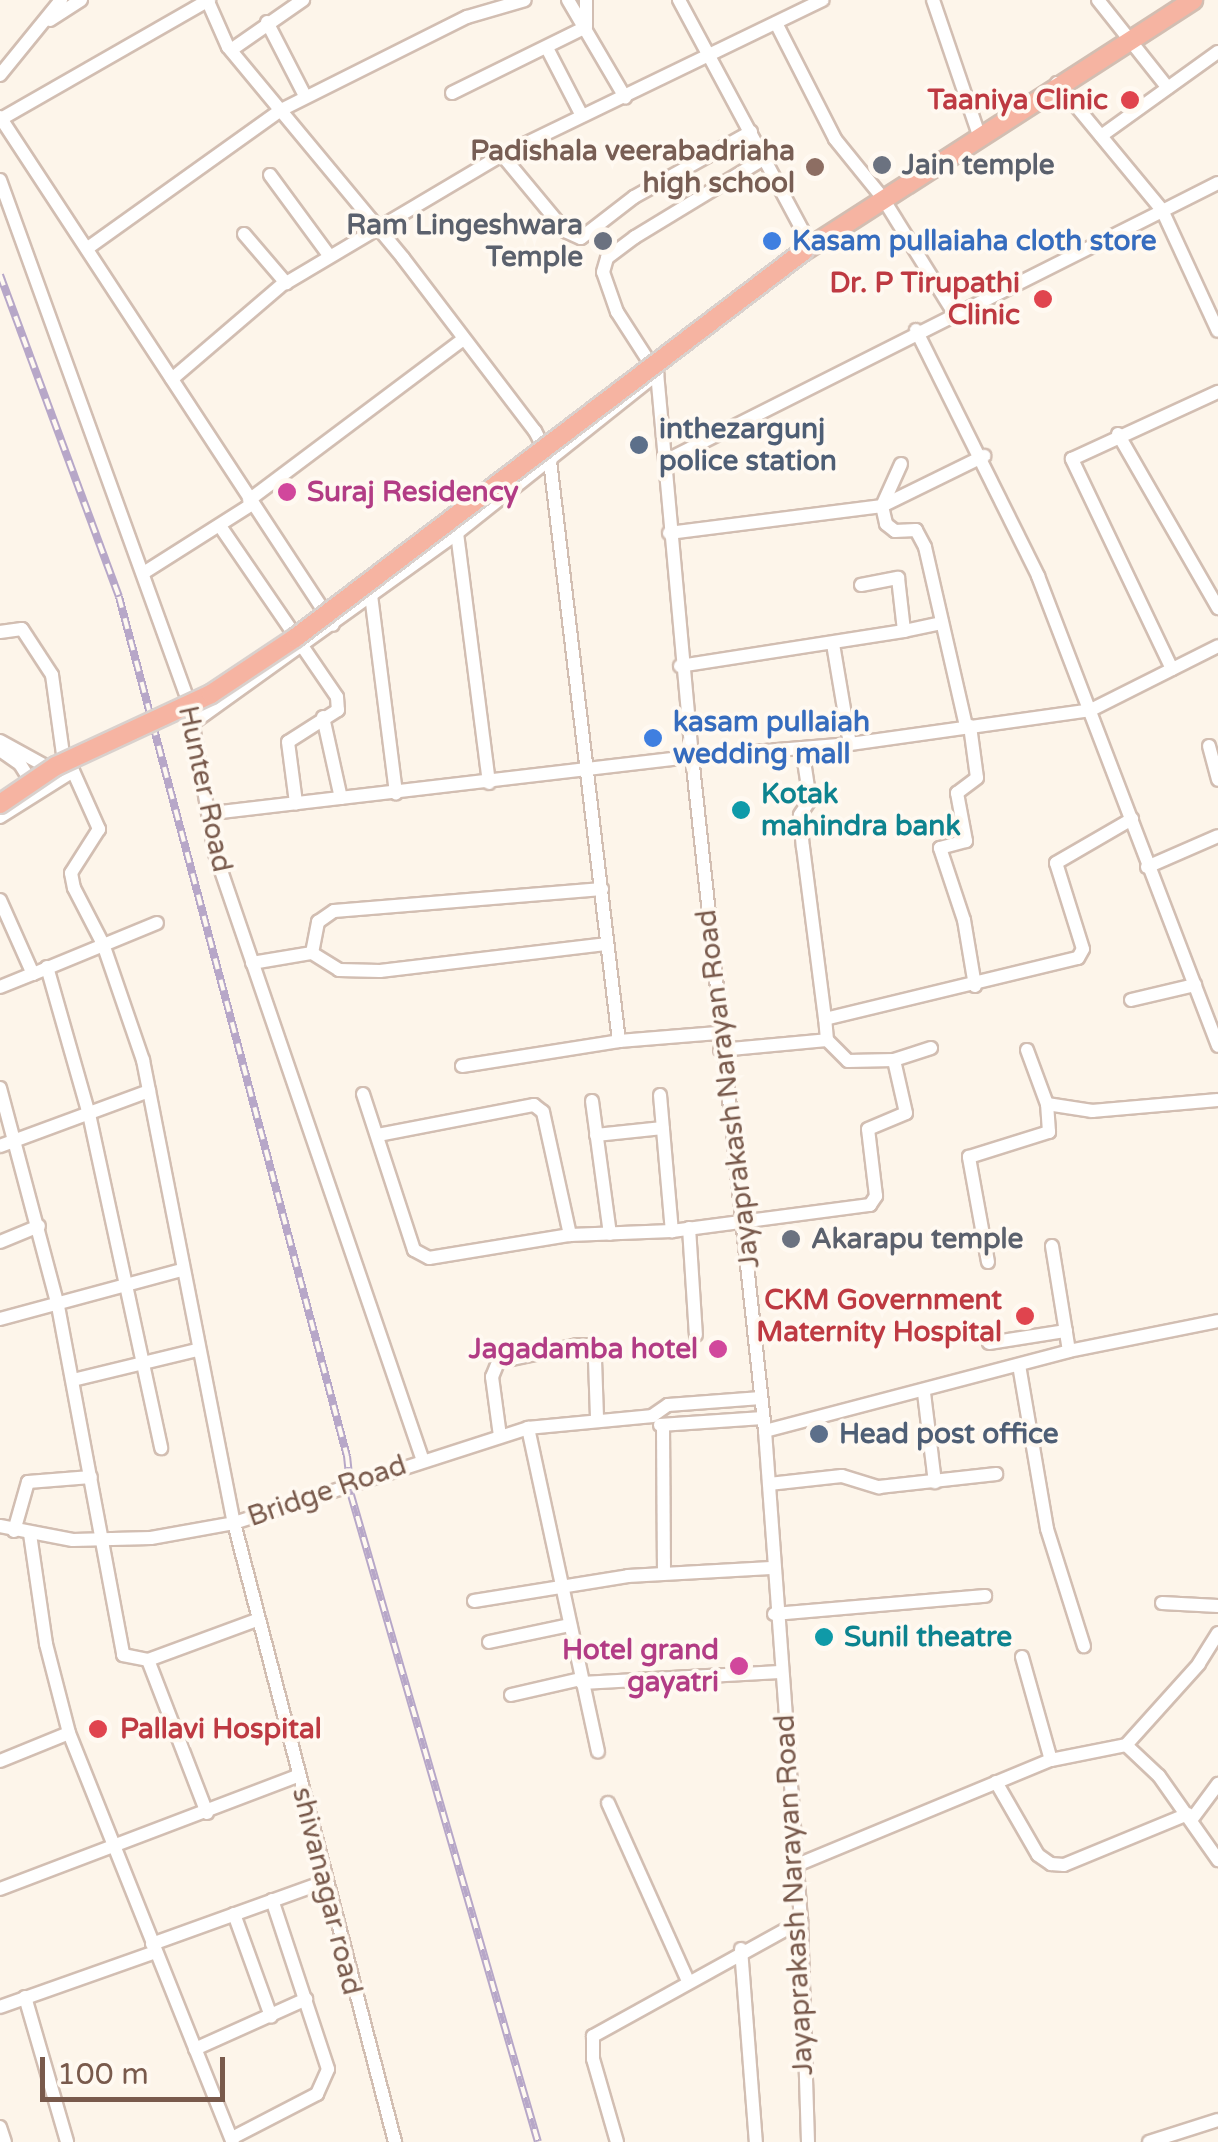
<!DOCTYPE html>
<style>
body{margin:0}
#map{position:relative;width:1218px;height:2142px;overflow:hidden;background:#fdf5ea;font-family:"Varela Round",sans-serif}
div>[style]{position:absolute}
[style*='--x']{left:calc(var(--x)*1px);top:calc(var(--y)*1px);width:calc(var(--w)*1px);rotate:calc(var(--a)*1deg)}
.roads{filter:drop-shadow(2px 0 #d2beb2) drop-shadow(-2px 0 #d2beb2) drop-shadow(0 2px #d2beb2) drop-shadow(0 -2px #d2beb2)}
.minor>*{height:12px;margin:-6px;padding:0 6px;transform-origin:6px;border-radius:6px;background:#fff}
.highway>*{height:18px;margin:-9px;padding:0 9px;transform-origin:9px;border-radius:9px;background:#f6b4a2}
.rail>*{height:8px;margin-top:-4px;transform-origin:0;background:repeating-linear-gradient(90deg,#fff9f1 0 11px,#b7a7c8 0 22px);box-sizing:border-box;border-block:2px solid #b7a7c8}
.bridges{filter:drop-shadow(2px 0 #d9d1cd) drop-shadow(-2px 0 #d9d1cd) drop-shadow(0 2px #d9d1cd) drop-shadow(0 -2px #d9d1cd)}
.highway-bridge>*{height:18px;margin:-9px;padding:0 9px;transform-origin:9px;border-radius:9px;background:#f6b4a2}
.dots>*{width:28px;height:28px;translate:-50% -50%;box-sizing:border-box;border:5px solid #fff9f1;border-radius:50%}
span{translate:-50% -50%;white-space:nowrap;text-align:center;line-height:1.15;-webkit-text-stroke:8px #fff9f1;paint-order:stroke}
.health-label{font-size:28px;color:#be3a42;font-weight:700}
.right{translate:-100% -50%;text-align:right}
.left{translate:0 -50%;text-align:left}
.education-label{font-size:28px;color:#785e54;font-weight:700}
.worship-label{font-size:28px;color:#5b616d;font-weight:700}
.shop-label{font-size:28px;color:#366cbe;font-weight:700}
.service-label{font-size:28px;color:#4e5e75;font-weight:700}
.hotel-label{font-size:28px;color:#b23c85;font-weight:700}
.street-label{font-size:28px;color:#795a4c}
.culture-label{font-size:28px;color:#0d838f;font-weight:700}
.scale{position:absolute;left:40px;top:2057px;width:185px;height:45px;box-sizing:border-box;border:5px solid #795a4c;border-top:0;padding-left:12px;font-size:30px;line-height:35px;white-space:nowrap;color:#795a4c;-webkit-text-stroke:8px #fff9f1;paint-order:stroke}
</style>
<div id="map">
<div class="roads">
<div class="minor">
<i style="--x:568;--y:0;--w:113;--a:59.6"></i>
<i style="--x:679;--y:0;--w:279;--a:61.8"></i>
<i style="--x:933;--y:0;--w:143;--a:71.2"></i>
<i style="--x:1098;--y:0;--w:112;--a:51.5"></i>
<i style="--x:209;--y:4;--w:47;--a:66.2"></i>
<i style="--x:228;--y:47;--w:274;--a:50.3"></i>
<i style="--x:403;--y:258;--w:218;--a:52.7"></i>
<i style="--x:535;--y:431;--w:34;--a:63"></i>
<i style="--x:550;--y:461;--w:584;--a:83.22"></i>
<i style="--x:619;--y:1041;--w:99;--a:-4.6"></i>
<i style="--x:50;--y:20;--w:37;--a:-33"></i>
<i style="--x:267;--y:22;--w:83;--a:62.8"></i>
<i style="--x:776;--y:23;--w:130;--a:63"></i>
<i style="--x:835;--y:139;--w:75;--a:51"></i>
<i style="--x:882;--y:197;--w:137;--a:58.2"></i>
<i style="--x:231;--y:50;--w:88;--a:-34.8"></i>
<i style="--x:548;--y:50;--w:74;--a:62.7"></i>
<i style="--x:0;--y:75;--w:97;--a:-50.9"></i>
<i style="--x:1057;--y:83;--w:165;--a:50.4"></i>
<i style="--x:1162;--y:210;--w:133;--a:65.2"></i>
<i style="--x:452;--y:93;--w:149;--a:-26.2"></i>
<i style="--x:586;--y:27;--w:27;--a:-90"></i>
<i style="--x:0;--y:117;--w:607;--a:56.75"></i>
<i style="--x:1;--y:119;--w:240;--a:-29.8"></i>
<i style="--x:1101;--y:136;--w:144;--a:-35.7"></i>
<i style="--x:502;--y:155;--w:99;--a:50.3"></i>
<i style="--x:565;--y:231;--w:17;--a:24"></i>
<i style="--x:581;--y:238;--w:67;--a:-37.7"></i>
<i style="--x:634;--y:197;--w:134;--a:-29.1"></i>
<i style="--x:270;--y:175;--w:98;--a:53.7"></i>
<i style="--x:0;--y:180;--w:556;--a:70.13"></i>
<i style="--x:189;--y:703;--w:152;--a:80.2"></i>
<i style="--x:215;--y:853;--w:639;--a:71.11"></i>
<i style="--x:244;--y:234;--w:65;--a:49.4"></i>
<i style="--x:286;--y:283;--w:251;--a:-30.7"></i>
<i style="--x:502;--y:155;--w:356;--a:-25.8"></i>
<i style="--x:88;--y:248;--w:237;--a:-35.6"></i>
<i style="--x:281;--y:110;--w:208;--a:-26.6"></i>
<i style="--x:467;--y:17;--w:60;--a:-16.3"></i>
<i style="--x:916;--y:330;--w:275;--a:63.6"></i>
<i style="--x:1038;--y:576;--w:503;--a:69.04"></i>
<i style="--x:172;--y:379;--w:146;--a:-40.6"></i>
<i style="--x:1118;--y:434;--w:201;--a:60.1"></i>
<i style="--x:665;--y:461;--w:619;--a:-26.69"></i>
<i style="--x:901;--y:464;--w:46;--a:114.3"></i>
<i style="--x:882;--y:506;--w:18;--a:77"></i>
<i style="--x:886;--y:524;--w:11;--a:38"></i>
<i style="--x:895;--y:531;--w:21;--a:-3"></i>
<i style="--x:916;--y:530;--w:19;--a:62"></i>
<i style="--x:925;--y:547;--w:184;--a:77.1"></i>
<i style="--x:249;--y:500;--w:266;--a:-36.9"></i>
<i style="--x:220;--y:526;--w:207;--a:55.6"></i>
<i style="--x:337;--y:697;--w:13;--a:86"></i>
<i style="--x:338;--y:710;--w:59;--a:147.4"></i>
<i style="--x:288;--y:742;--w:62;--a:82.5"></i>
<i style="--x:457;--y:533;--w:252;--a:82.7"></i>
<i style="--x:669;--y:533;--w:215;--a:-7.2"></i>
<i style="--x:882;--y:506;--w:114;--a:-26.1"></i>
<i style="--x:145;--y:572;--w:127;--a:-32.4"></i>
<i style="--x:861;--y:585;--w:38;--a:-11"></i>
<i style="--x:898;--y:578;--w:53;--a:83.5"></i>
<i style="--x:904;--y:631;--w:39;--a:-12"></i>
<i style="--x:371;--y:595;--w:200;--a:82.8"></i>
<i style="--x:0;--y:632;--w:22;--a:-8"></i>
<i style="--x:22;--y:629;--w:55;--a:56.9"></i>
<i style="--x:52;--y:675;--w:95;--a:82.1"></i>
<i style="--x:65;--y:769;--w:8;--a:14"></i>
<i style="--x:73;--y:771;--w:64;--a:65.9"></i>
<i style="--x:99;--y:829;--w:52;--a:122.5"></i>
<i style="--x:71;--y:873;--w:15;--a:79"></i>
<i style="--x:74;--y:888;--w:63;--a:62.6"></i>
<i style="--x:103;--y:944;--w:123;--a:71"></i>
<i style="--x:143;--y:1060;--w:472;--a:78.9"></i>
<i style="--x:234;--y:1523;--w:640;--a:75.42"></i>
<i style="--x:833;--y:644;--w:101;--a:80.4"></i>
<i style="--x:680;--y:666;--w:227;--a:-8.9"></i>
<i style="--x:1172;--y:669;--w:233;--a:-115.5"></i>
<i style="--x:1072;--y:459;--w:161;--a:-24.7"></i>
<i style="--x:323;--y:717;--w:83;--a:77.5"></i>
<i style="--x:193;--y:723;--w:325;--a:-35.7"></i>
<i style="--x:457;--y:533;--w:256;--a:-38.5"></i>
<i style="--x:970;--y:726;--w:52;--a:82.3"></i>
<i style="--x:977;--y:778;--w:25;--a:143"></i>
<i style="--x:957;--y:793;--w:49;--a:79.4"></i>
<i style="--x:966;--y:841;--w:27;--a:165"></i>
<i style="--x:940;--y:848;--w:76;--a:71.6"></i>
<i style="--x:964;--y:920;--w:67;--a:80.5"></i>
<i style="--x:0;--y:741;--w:58;--a:28.8"></i>
<i style="--x:1209;--y:746;--w:35;--a:75"></i>
<i style="--x:802;--y:748;--w:53;--a:81.3"></i>
<i style="--x:810;--y:800;--w:18;--a:124"></i>
<i style="--x:800;--y:815;--w:32;--a:85"></i>
<i style="--x:803;--y:847;--w:173;--a:82.7"></i>
<i style="--x:0;--y:750;--w:24;--a:35"></i>
<i style="--x:20;--y:764;--w:28;--a:58"></i>
<i style="--x:212;--y:813;--w:483;--a:-6.7"></i>
<i style="--x:692;--y:757;--w:385;--a:-95.2"></i>
<i style="--x:657;--y:374;--w:74;--a:-122.8"></i>
<i style="--x:617;--y:312;--w:42;--a:-109.3"></i>
<i style="--x:603;--y:272;--w:15;--a:-74"></i>
<i style="--x:607;--y:258;--w:35;--a:-37"></i>
<i style="--x:635;--y:237;--w:152;--a:-31.3"></i>
<i style="--x:0;--y:817;--w:86;--a:-32.2"></i>
<i style="--x:1147;--y:867;--w:77;--a:-23.6"></i>
<i style="--x:0;--y:900;--w:81;--a:66"></i>
<i style="--x:33;--y:974;--w:134;--a:-22.4"></i>
<i style="--x:312;--y:953;--w:32;--a:-79"></i>
<i style="--x:318;--y:922;--w:19;--a:-35"></i>
<i style="--x:334;--y:911;--w:269;--a:-4.7"></i>
<i style="--x:252;--y:963;--w:61;--a:-9.5"></i>
<i style="--x:312;--y:953;--w:32;--a:32"></i>
<i style="--x:339;--y:970;--w:41;--a:1.4"></i>
<i style="--x:380;--y:971;--w:227;--a:-6.8"></i>
<i style="--x:47;--y:967;--w:153;--a:74.1"></i>
<i style="--x:89;--y:1114;--w:342;--a:77.8"></i>
<i style="--x:0;--y:987;--w:35;--a:-22"></i>
<i style="--x:1131;--y:1000;--w:66;--a:-13.2"></i>
<i style="--x:931;--y:1048;--w:39;--a:162"></i>
<i style="--x:894;--y:1060;--w:46;--a:178.8"></i>
<i style="--x:848;--y:1061;--w:30;--a:-135"></i>
<i style="--x:827;--y:1040;--w:21;--a:-95"></i>
<i style="--x:825;--y:1019;--w:260;--a:-13.6"></i>
<i style="--x:1078;--y:958;--w:10;--a:-61"></i>
<i style="--x:1083;--y:949;--w:90;--a:-107.4"></i>
<i style="--x:1056;--y:863;--w:88;--a:-30.1"></i>
<i style="--x:720;--y:1050;--w:107;--a:-5.3"></i>
<i style="--x:1027;--y:1050;--w:58;--a:69.7"></i>
<i style="--x:1047;--y:1104;--w:46;--a:8.8"></i>
<i style="--x:1092;--y:1111;--w:126;--a:-5"></i>
<i style="--x:462;--y:1066;--w:159;--a:-9"></i>
<i style="--x:0;--y:1088;--w:226;--a:75.1"></i>
<i style="--x:58;--y:1306;--w:355;--a:79.4"></i>
<i style="--x:123;--y:1655;--w:25;--a:11"></i>
<i style="--x:148;--y:1660;--w:116;--a:-20.2"></i>
<i style="--x:363;--y:1094;--w:164;--a:71.9"></i>
<i style="--x:414;--y:1250;--w:17;--a:28"></i>
<i style="--x:429;--y:1258;--w:143;--a:-9.3"></i>
<i style="--x:570;--y:1235;--w:102;--a:-2.2"></i>
<i style="--x:672;--y:1231;--w:200;--a:-7.5"></i>
<i style="--x:870;--y:1205;--w:11;--a:-56"></i>
<i style="--x:876;--y:1196;--w:67;--a:-96.8"></i>
<i style="--x:868;--y:1129;--w:41;--a:-22.8"></i>
<i style="--x:906;--y:1113;--w:54;--a:-102.8"></i>
<i style="--x:660;--y:1095;--w:137;--a:85"></i>
<i style="--x:592;--y:1101;--w:134;--a:82.3"></i>
<i style="--x:378;--y:1135;--w:159;--a:-10.9"></i>
<i style="--x:534;--y:1105;--w:11;--a:38"></i>
<i style="--x:543;--y:1112;--w:126;--a:77.6"></i>
<i style="--x:596;--y:1135;--w:67;--a:-6"></i>
<i style="--x:0;--y:1146;--w:159;--a:-20.3"></i>
<i style="--x:689;--y:1228;--w:107;--a:86.3"></i>
<i style="--x:0;--y:1242;--w:42;--a:-22.3"></i>
<i style="--x:1052;--y:1246;--w:106;--a:80.8"></i>
<i style="--x:988;--y:1262;--w:107;--a:-100.3"></i>
<i style="--x:969;--y:1157;--w:84;--a:-17.4"></i>
<i style="--x:1049;--y:1132;--w:28;--a:-94"></i>
<i style="--x:0;--y:1319;--w:188;--a:-15.1"></i>
<i style="--x:989;--y:1343;--w:78;--a:-8.9"></i>
<i style="--x:1019;--y:1365;--w:166;--a:80.3"></i>
<i style="--x:1047;--y:1529;--w:123;--a:72.5"></i>
<i style="--x:73;--y:1380;--w:128;--a:-13.6"></i>
<i style="--x:924;--y:1393;--w:90;--a:83"></i>
<i style="--x:652;--y:1416;--w:19;--a:-35"></i>
<i style="--x:668;--y:1405;--w:93;--a:-4.3"></i>
<i style="--x:660;--y:1425;--w:103;--a:-3.9"></i>
<i style="--x:663;--y:1427;--w:146;--a:89.6"></i>
<i style="--x:528;--y:1428;--w:331;--a:77.8"></i>
<i style="--x:765;--y:1431;--w:314;--a:-14.7"></i>
<i style="--x:1069;--y:1351;--w:152;--a:-11.4"></i>
<i style="--x:500;--y:1436;--w:60;--a:-97.7"></i>
<i style="--x:492;--y:1377;--w:16;--a:-68"></i>
<i style="--x:498;--y:1362;--w:81;--a:-12.1"></i>
<i style="--x:577;--y:1345;--w:9;--a:0"></i>
<i style="--x:586;--y:1345;--w:17;--a:59"></i>
<i style="--x:595;--y:1360;--w:57;--a:88"></i>
<i style="--x:769;--y:1484;--w:73;--a:-6.3"></i>
<i style="--x:842;--y:1476;--w:39;--a:17"></i>
<i style="--x:879;--y:1487;--w:118;--a:-6.3"></i>
<i style="--x:0;--y:1526;--w:74;--a:10.9"></i>
<i style="--x:73;--y:1540;--w:78;--a:-1.5"></i>
<i style="--x:151;--y:1538;--w:84;--a:-10.2"></i>
<i style="--x:234;--y:1523;--w:309;--a:-17.9"></i>
<i style="--x:528;--y:1428;--w:125;--a:-5.5"></i>
<i style="--x:14;--y:1531;--w:51;--a:-74.1"></i>
<i style="--x:28;--y:1482;--w:63;--a:-4.5"></i>
<i style="--x:30;--y:1534;--w:111;--a:81.7"></i>
<i style="--x:46;--y:1644;--w:92;--a:75.5"></i>
<i style="--x:69;--y:1733;--w:441;--a:68.2"></i>
<i style="--x:474;--y:1601;--w:156;--a:-9.2"></i>
<i style="--x:628;--y:1576;--w:143;--a:-3.2"></i>
<i style="--x:1162;--y:1603;--w:56;--a:3.1"></i>
<i style="--x:774;--y:1614;--w:212;--a:-4.9"></i>
<i style="--x:1218;--y:1633;--w:36;--a:122"></i>
<i style="--x:1199;--y:1664;--w:109;--a:132"></i>
<i style="--x:1126;--y:1745;--w:45;--a:43.2"></i>
<i style="--x:1159;--y:1776;--w:103;--a:54.9"></i>
<i style="--x:489;--y:1642;--w:83;--a:-11.9"></i>
<i style="--x:1022;--y:1657;--w:107;--a:74.3"></i>
<i style="--x:148;--y:1660;--w:164;--a:68.9"></i>
<i style="--x:582;--y:1683;--w:198;--a:-3.2"></i>
<i style="--x:511;--y:1695;--w:72;--a:-12.9"></i>
<i style="--x:0;--y:1761;--w:74;--a:-22.1"></i>
<i style="--x:996;--y:1782;--w:84;--a:60.1"></i>
<i style="--x:1038;--y:1855;--w:16;--a:35"></i>
<i style="--x:1051;--y:1864;--w:13;--a:4"></i>
<i style="--x:1064;--y:1865;--w:134;--a:-22.4"></i>
<i style="--x:608;--y:1803;--w:193;--a:65.8"></i>
<i style="--x:1192;--y:1819;--w:44;--a:-53.4"></i>
<i style="--x:797;--y:1865;--w:275;--a:-22.5"></i>
<i style="--x:1051;--y:1760;--w:76;--a:-11.3"></i>
<i style="--x:0;--y:1889;--w:319;--a:-20.8"></i>
<i style="--x:234;--y:1914;--w:109;--a:70.1"></i>
<i style="--x:152;--y:1944;--w:183;--a:-19.8"></i>
<i style="--x:741;--y:1949;--w:194;--a:85.6"></i>
<i style="--x:25;--y:1997;--w:151;--a:73.8"></i>
<i style="--x:0;--y:2007;--w:164;--a:-19.5"></i>
<i style="--x:195;--y:2049;--w:122;--a:-24.2"></i>
<i style="--x:0;--y:2127;--w:16;--a:72"></i>
<i style="--x:232;--y:2138;--w:96;--a:-27.4"></i>
<i style="--x:317;--y:2094;--w:27;--a:-66"></i>
<i style="--x:328;--y:2069;--w:178;--a:-108.3"></i>
<i style="--x:617;--y:2142;--w:86;--a:-106.1"></i>
<i style="--x:593;--y:2059;--w:23;--a:-90"></i>
<i style="--x:593;--y:2036;--w:238;--a:-28.9"></i>
<i style="--x:808;--y:2142;--w:221;--a:-91.8"></i>
<i style="--x:801;--y:1921;--w:491;--a:-94.2"></i>
<i style="--x:765;--y:1431;--w:678;--a:-96.18"></i>
<i style="--x:692;--y:757;--w:159;--a:-4.7"></i>
<i style="--x:850;--y:744;--w:243;--a:-8"></i>
<i style="--x:1091;--y:710;--w:142;--a:-26.7"></i>
<i style="--x:1149;--y:2142;--w:72;--a:-17.7"></i>
</div>
<div class="highway">
<i style="--x:804;--y:251;--w:463;--a:-32.8"></i>
</div>
</div>
<div class="rail">
<i style="--x:0;--y:275;--w:343;--a:69.7"></i>
<i style="--x:119;--y:597;--w:889;--a:75.14"></i>
<i style="--x:347;--y:1456;--w:39;--a:84"></i>
<i style="--x:351;--y:1495;--w:673;--a:73.88"></i>
</div>
<div class="bridges">
<div class="highway-bridge">
<i style="--x:0;--y:804;--w:68;--a:-34.2"></i>
<i style="--x:56;--y:766;--w:171;--a:-24.9"></i>
<i style="--x:211;--y:694;--w:101;--a:-33.7"></i>
<i style="--x:295;--y:638;--w:639;--a:-37.25"></i>
</div>
</div>
<div class="dots">
<i style="left:1130px;top:100px;background:#e0444e"></i>
<i style="left:882px;top:165px;background:#6b7280"></i>
<i style="left:815px;top:167px;background:#8d6e63"></i>
<i style="left:603px;top:241px;background:#6b7280"></i>
<i style="left:772px;top:241px;background:#3f7fe0"></i>
<i style="left:1043px;top:299px;background:#e0444e"></i>
<i style="left:639px;top:445px;background:#5c6f8a"></i>
<i style="left:287px;top:492px;background:#d1479c"></i>
<i style="left:653px;top:738px;background:#3f7fe0"></i>
<i style="left:741px;top:810px;background:#0f9aa8"></i>
<i style="left:791px;top:1239px;background:#6b7280"></i>
<i style="left:1025px;top:1316px;background:#e0444e"></i>
<i style="left:718px;top:1349px;background:#d1479c"></i>
<i style="left:819px;top:1434px;background:#5c6f8a"></i>
<i style="left:824px;top:1637px;background:#0f9aa8"></i>
<i style="left:739px;top:1666px;background:#d1479c"></i>
<i style="left:98px;top:1729px;background:#e0444e"></i>
</div>
<div class="health-label">
<span class="right" style="left:1108px;top:100px">Taaniya Clinic</span>
<span class="right" style="left:1020px;top:299px">Dr. P Tirupathi<br>Clinic</span>
<span class="right" style="left:1002px;top:1316px">CKM Government<br>Maternity Hospital</span>
<span class="left" style="left:120px;top:1729px">Pallavi Hospital</span>
</div>
<div class="education-label">
<span class="right" style="left:795px;top:167px">Padishala veerabadriaha<br>high school</span>
</div>
<div class="worship-label">
<span class="left" style="left:902px;top:165px">Jain temple</span>
<span class="right" style="left:583px;top:241px">Ram Lingeshwara<br>Temple</span>
<span class="left" style="left:811px;top:1239px">Akarapu temple</span>
</div>
<div class="shop-label">
<span class="left" style="left:792px;top:241px">Kasam pullaiaha cloth store</span>
<span class="left" style="left:673px;top:738px">kasam pullaiah<br>wedding mall</span>
</div>
<div class="service-label">
<span class="left" style="left:659px;top:445px">inthezargunj<br>police station</span>
<span class="left" style="left:839px;top:1434px">Head post office</span>
</div>
<div class="hotel-label">
<span class="left" style="left:307px;top:492px">Suraj Residency</span>
<span class="right" style="left:698px;top:1349px">Jagadamba hotel</span>
<span class="right" style="left:719px;top:1666px">Hotel grand<br>gayatri</span>
</div>
<div class="street-label">
<span style="left:205px;top:789px;rotate:78deg">Hunter Road</span>
<span style="left:728px;top:1089px;rotate:-97deg">Jayaprakash Narayan Road</span>
<span style="left:327px;top:1491px;rotate:-19deg">Bridge Road</span>
<span style="left:327px;top:1891px;rotate:76deg">shivanagar road</span>
<span style="left:794px;top:1895px;rotate:-93deg">Jayaprakash Narayan Road</span>
</div>
<div class="culture-label">
<span class="left" style="left:761px;top:810px">Kotak<br>mahindra bank</span>
<span class="left" style="left:844px;top:1637px">Sunil theatre</span>
</div>
<div class="scale">100 m</div>
</div>
